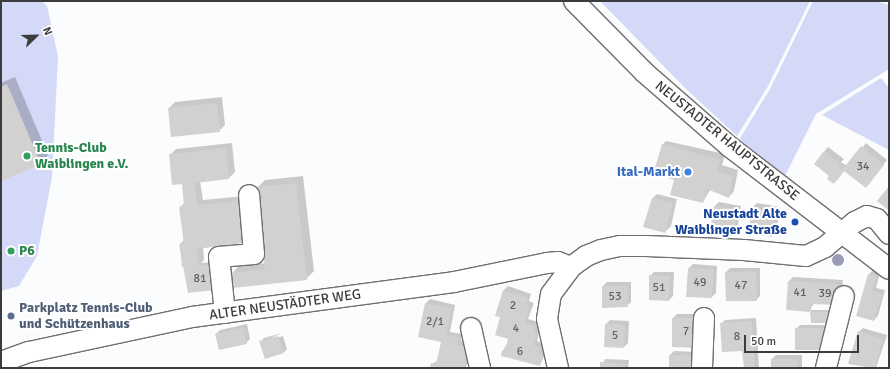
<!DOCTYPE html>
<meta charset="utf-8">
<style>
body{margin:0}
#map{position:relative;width:890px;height:369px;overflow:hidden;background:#fbfcfd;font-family:Signika,sans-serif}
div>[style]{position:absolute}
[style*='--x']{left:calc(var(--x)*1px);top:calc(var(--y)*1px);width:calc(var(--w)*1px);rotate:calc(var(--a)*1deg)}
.green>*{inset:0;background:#d4d9f7}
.shadow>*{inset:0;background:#0003}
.building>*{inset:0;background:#d2d1d0}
.roads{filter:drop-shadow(1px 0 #6f6f71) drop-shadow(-1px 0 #6f6f71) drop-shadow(0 1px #6f6f71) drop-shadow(0 -1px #6f6f71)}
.minor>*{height:20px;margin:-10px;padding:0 10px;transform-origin:10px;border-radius:10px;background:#fff}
.trees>*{width:12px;height:12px;margin:-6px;border-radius:50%;background:#999cb6}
.dots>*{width:11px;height:11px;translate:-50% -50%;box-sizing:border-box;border:2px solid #fff;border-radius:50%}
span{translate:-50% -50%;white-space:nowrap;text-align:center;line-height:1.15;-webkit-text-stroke:4px #fff;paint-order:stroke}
.number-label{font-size:12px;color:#626161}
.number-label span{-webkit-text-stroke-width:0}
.street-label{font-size:14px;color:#3c3c3c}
.leisure-label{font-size:14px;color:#27864d;font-weight:700}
.left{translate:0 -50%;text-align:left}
.shop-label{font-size:14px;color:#366cbe;font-weight:700}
.right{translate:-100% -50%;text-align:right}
.transit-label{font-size:14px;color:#164399;font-weight:700}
.service-label{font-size:14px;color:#4e5e75;font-weight:700}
.frame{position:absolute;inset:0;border:2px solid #3c3c3c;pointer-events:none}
.north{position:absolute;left:16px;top:16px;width:40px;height:40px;-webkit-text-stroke:3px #fff;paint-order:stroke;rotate:67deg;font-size:11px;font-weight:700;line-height:16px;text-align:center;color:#3c3c3c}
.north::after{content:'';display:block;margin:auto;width:14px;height:18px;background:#3c3c3c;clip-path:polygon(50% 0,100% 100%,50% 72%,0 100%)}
.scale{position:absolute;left:744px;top:335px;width:115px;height:18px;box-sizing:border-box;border:2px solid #3c3c3c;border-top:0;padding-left:5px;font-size:12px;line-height:14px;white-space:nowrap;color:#3c3c3c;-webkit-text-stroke:3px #fff;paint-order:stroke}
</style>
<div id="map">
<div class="green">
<i style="clip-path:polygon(1px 1px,42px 1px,47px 6px,58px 57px,52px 177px,37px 256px,19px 286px,1px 291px)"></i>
<i style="clip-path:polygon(600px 1px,810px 1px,767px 88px,737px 136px,686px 89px)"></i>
<i style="clip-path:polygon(813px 1px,875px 1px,889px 5px,889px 69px,816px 114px,785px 176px,739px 140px,770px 89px)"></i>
<i style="clip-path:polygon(881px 78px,889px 88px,889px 150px,822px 115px)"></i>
</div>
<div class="shadow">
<i style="clip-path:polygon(15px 77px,48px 155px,41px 163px,1px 180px,1px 83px)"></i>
<i style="clip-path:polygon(222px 97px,225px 125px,219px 131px,169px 108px,175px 102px)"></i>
<i style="clip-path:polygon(666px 141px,725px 154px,722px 165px,738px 170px,734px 191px,729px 197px,710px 190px,703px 202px,676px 179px,663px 144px)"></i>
<i style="clip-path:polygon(232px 143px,235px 172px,229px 178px,200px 181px,203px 200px,245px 196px,248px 237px,243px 242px,203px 247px,204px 260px,201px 263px,216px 262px,219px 285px,188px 267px,182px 267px,180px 244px,184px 240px,180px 207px,185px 203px,183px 183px,170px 155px,176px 149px)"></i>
<i style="clip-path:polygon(866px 143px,887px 160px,869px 183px,845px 170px,838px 179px,815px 163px,828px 147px,844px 159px,841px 162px,847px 166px)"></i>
<i style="clip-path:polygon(303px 176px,314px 271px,306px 279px,232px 273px,239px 266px,266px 263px,257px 188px,265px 180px)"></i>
<i style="clip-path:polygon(657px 194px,677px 199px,671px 226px,665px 232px,645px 226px,653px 198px)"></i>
<i style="clip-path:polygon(719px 202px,741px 206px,737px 231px,733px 234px,715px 206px)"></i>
<i style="clip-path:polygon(757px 203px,780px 207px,776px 232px,772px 236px,753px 207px)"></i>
<i style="clip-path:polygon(693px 264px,717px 266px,716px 293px,712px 297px,687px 296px,689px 268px)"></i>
<i style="clip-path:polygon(730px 268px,760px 268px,760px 296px,756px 300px,726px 272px)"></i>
<i style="clip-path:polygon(873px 270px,880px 272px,876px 288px,885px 290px,878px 316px,874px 320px,869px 274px)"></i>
<i style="clip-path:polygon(654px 272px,674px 272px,673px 296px,669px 300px,650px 276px)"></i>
<i style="clip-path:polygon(793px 277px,843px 280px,841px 300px,814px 303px,810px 310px,829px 310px,829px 321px,812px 322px,811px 311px,787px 309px,789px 281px)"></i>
<i style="clip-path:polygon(607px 282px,631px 282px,631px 302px,627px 306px,603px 286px)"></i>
<i style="clip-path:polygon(508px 286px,531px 294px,529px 301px,534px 303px,528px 319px,539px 322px,537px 327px,540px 328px,537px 341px,543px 343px,542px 349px,547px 350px,540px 365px,503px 351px,510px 338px,501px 316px,496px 315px,504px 290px)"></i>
<i style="clip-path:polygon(430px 299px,455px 305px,450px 332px,462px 334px,461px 341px,470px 343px,469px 361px,465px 368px,431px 368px,432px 364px,438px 360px,442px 341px,426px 303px)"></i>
<i style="clip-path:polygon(677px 314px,703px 314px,673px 346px,673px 318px)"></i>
<i style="clip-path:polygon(756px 318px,759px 368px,745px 368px,743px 350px,721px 324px,725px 320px)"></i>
<i style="clip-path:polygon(610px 320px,629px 321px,628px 343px,624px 347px,606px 324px)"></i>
<i style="clip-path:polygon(247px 324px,250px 339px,246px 343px,216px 334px,220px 330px)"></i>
<i style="clip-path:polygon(800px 325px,830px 325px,826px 349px,796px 329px)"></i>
<i style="clip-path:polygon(863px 328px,887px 335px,876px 368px,850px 364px,859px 332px)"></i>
<i style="clip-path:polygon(282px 333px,264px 341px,283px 336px,287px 349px,283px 353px,260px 342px,264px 338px)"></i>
<i style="clip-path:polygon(674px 351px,696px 352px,696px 368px,670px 368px,670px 355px)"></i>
<i style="clip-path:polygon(776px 355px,802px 355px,802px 368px,772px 368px,772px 359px)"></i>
<i style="clip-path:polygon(605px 359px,629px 360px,628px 368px,601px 368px)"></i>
</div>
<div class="building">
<i style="clip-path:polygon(7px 84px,41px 164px,1px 181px,1px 87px)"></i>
<i style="clip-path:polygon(217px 103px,220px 132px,171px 137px,168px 108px)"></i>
<i style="clip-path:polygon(662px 144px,720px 160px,717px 171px,733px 176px,729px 198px,707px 189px,703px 203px,670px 195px,674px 180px,668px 178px,670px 172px,655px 168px)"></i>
<i style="clip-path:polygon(861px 146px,884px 165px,866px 188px,844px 171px,834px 184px,827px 179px,829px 176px,814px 164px,824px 151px,840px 164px,838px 166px,842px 170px)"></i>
<i style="clip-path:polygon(226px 148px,229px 179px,195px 183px,197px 205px,239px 201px,243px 243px,197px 249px,199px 266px,212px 265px,215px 290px,188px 293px,179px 244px,184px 244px,179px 207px,184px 206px,182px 184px,172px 185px,169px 154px)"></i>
<i style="clip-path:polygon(296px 183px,307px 280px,232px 288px,231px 273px,265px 269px,256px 187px)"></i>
<i style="clip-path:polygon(889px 186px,889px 211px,877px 201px)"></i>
<i style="clip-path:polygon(652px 198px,673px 203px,665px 233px,643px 227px)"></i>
<i style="clip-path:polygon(714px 206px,738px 209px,734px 236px,710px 232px)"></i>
<i style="clip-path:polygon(752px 207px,776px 211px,772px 237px,748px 233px)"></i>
<i style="clip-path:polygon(688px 268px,714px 269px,712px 298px,686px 297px)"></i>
<i style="clip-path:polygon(756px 271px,757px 301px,726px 301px,725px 272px)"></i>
<i style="clip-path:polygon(868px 274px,877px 276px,872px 291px,882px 294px,874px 321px,856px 316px)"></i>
<i style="clip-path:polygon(649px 275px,670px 276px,669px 301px,649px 300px)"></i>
<i style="clip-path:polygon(788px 281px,839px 284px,838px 305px,811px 304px,810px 312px,828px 312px,828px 323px,811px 323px,810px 312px,786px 310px)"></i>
<i style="clip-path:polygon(602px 286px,628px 286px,628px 307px,602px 308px)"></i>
<i style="clip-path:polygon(503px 290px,528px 298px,526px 305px,530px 307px,525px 323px,535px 326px,534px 331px,537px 332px,533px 345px,540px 347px,538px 353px,543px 354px,540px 366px,501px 356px,502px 350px,505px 351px,508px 339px,495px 335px,500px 317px,495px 316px)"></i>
<i style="clip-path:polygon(425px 303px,452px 309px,446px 335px,459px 338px,458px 345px,467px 347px,465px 366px,462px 368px,430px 368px,431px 363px,436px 364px,441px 342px,418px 337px)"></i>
<i style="clip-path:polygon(672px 318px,699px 318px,699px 348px,672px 347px)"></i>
<i style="clip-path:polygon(752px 321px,755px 368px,744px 368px,742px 351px,722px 352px,720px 323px)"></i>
<i style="clip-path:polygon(605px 324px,625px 325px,624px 348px,604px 347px)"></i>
<i style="clip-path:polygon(243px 327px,247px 344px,219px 350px,215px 334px)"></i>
<i style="clip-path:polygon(795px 328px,827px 328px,827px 350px,795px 350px)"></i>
<i style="clip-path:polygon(858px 331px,883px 339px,875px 368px,848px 364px)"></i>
<i style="clip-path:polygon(278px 336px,284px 353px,265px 359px,259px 341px)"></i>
<i style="clip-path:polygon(669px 355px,693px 355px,692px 368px,669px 368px)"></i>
<i style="clip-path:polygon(771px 359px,798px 359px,798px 368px,771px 368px)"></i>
<i style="clip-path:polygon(600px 362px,625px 364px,625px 368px,600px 368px)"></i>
</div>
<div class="roads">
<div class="minor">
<i style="--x:574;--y:1;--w:100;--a:45.4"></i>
<i style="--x:644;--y:72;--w:114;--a:41.1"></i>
<i style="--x:730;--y:147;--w:200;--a:37.5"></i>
<i style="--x:225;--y:313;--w:56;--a:-96.1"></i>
<i style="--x:219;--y:257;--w:35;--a:-5"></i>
<i style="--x:254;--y:254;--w:59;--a:-94.8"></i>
<i style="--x:471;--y:328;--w:41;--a:77.3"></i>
<i style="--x:1;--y:362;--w:30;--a:-20"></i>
<i style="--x:29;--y:352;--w:167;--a:-12.1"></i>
<i style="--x:192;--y:317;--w:264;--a:-7.6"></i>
<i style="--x:454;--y:282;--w:95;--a:-11.5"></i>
<i style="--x:547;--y:263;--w:11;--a:-5"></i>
<i style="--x:558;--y:262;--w:14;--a:21"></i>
<i style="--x:558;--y:368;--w:50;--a:-102.7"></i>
<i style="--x:547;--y:319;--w:25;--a:-81"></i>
<i style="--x:551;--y:294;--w:34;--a:-53"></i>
<i style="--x:571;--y:267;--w:19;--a:-36"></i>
<i style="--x:586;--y:256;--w:16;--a:-22"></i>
<i style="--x:601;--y:250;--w:19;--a:-12"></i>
<i style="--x:620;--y:246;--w:26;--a:0"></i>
<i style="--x:646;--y:246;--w:98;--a:2.3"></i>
<i style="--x:744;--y:250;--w:62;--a:5.5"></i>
<i style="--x:806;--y:256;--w:21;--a:-25"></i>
<i style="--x:825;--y:247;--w:39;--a:-40"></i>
<i style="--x:855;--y:222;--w:13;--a:-27"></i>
<i style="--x:867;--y:216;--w:10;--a:17"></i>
<i style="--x:877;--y:219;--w:19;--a:51"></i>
<i style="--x:702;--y:368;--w:50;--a:-87.7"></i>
<i style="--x:826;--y:368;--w:74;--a:-76"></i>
</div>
</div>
<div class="trees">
<i style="left:838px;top:260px"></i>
</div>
<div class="dots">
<i style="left:27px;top:156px;background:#2e9e5b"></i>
<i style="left:688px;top:172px;background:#3f7fe0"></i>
<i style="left:795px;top:222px;background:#1a4fb4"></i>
<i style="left:11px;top:251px;background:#2e9e5b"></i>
<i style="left:11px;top:316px;background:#5c6f8a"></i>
</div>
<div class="number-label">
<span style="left:863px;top:167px">34</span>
<span style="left:200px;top:279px">81</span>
<span style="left:700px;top:283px">49</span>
<span style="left:741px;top:286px">47</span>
<span style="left:659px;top:288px">51</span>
<span style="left:800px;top:293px">41</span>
<span style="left:825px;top:294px">39</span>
<span style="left:615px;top:297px">53</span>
<span style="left:513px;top:306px">2</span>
<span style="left:435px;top:322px">2/1</span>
<span style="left:516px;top:329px">4</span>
<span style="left:686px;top:332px">7</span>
<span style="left:615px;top:336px">5</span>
<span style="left:737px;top:337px">8</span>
<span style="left:520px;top:352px">6</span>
</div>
<div class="street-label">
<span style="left:727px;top:141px;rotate:39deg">NEUSTADTER HAUPTSTRASSE</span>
<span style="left:285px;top:305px;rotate:-8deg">ALTER NEUSTÄDTER WEG</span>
</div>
<div class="leisure-label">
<span class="left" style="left:35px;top:156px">Tennis-Club<br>Waiblingen e.V.</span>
<span class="left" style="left:19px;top:251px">P6</span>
</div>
<div class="shop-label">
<span class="right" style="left:680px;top:172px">Ital-Markt</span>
</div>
<div class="transit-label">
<span class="right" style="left:787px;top:222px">Neustadt Alte<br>Waiblinger Straße</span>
</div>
<div class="service-label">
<span class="left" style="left:19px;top:316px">Parkplatz Tennis-Club<br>und Schützenhaus</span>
</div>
<div class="frame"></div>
<div class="north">N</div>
<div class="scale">50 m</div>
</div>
